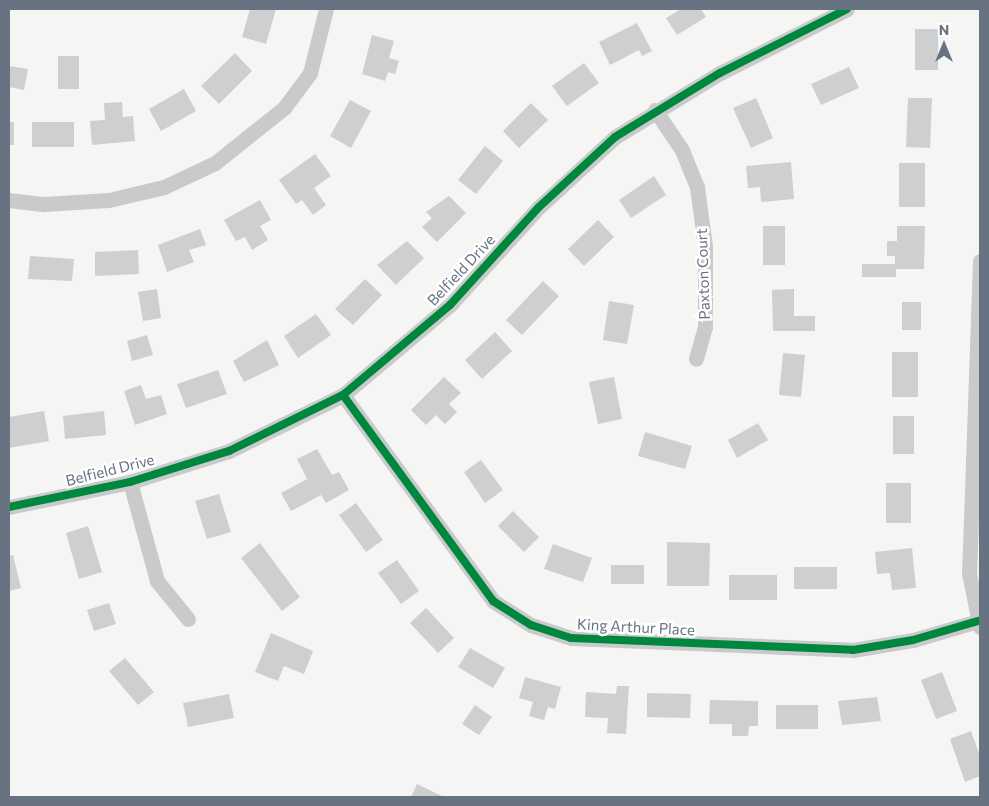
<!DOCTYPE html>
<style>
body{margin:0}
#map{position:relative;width:989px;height:806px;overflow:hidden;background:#f5f5f4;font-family:Commissioner,sans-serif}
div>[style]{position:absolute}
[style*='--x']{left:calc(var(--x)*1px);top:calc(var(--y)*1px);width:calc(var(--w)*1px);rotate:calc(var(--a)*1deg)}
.building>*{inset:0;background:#cecfd0}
.minor>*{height:15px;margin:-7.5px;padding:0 7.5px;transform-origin:7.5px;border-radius:7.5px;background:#cacacc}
.cycleway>*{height:8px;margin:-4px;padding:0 4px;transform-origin:4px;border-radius:4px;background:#00873e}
span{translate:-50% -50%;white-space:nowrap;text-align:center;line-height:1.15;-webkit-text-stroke:5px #fff;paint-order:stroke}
.street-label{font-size:15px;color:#687382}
.frame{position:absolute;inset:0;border:10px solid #687382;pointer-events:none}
.north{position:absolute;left:919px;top:20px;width:50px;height:50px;-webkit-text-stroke:4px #fff;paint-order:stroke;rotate:0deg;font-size:14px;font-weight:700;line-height:20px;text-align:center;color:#687382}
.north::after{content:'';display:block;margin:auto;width:18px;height:22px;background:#687382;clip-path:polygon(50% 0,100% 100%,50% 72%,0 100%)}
</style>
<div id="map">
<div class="building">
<i style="clip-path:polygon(250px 9px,276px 9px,266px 44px,242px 37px)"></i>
<i style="clip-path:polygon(681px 9px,701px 9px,706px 17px,677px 35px,666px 18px)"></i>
<i style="clip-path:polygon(637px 23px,652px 51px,642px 56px,639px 50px,610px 65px,599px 42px)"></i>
<i style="clip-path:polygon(915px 29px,938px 29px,938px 70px,915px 70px)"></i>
<i style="clip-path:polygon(372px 35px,394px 41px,389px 58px,399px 61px,395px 74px,388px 72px,385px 81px,362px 74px)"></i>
<i style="clip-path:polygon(235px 53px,252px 71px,219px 104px,201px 86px)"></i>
<i style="clip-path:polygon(58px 56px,79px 56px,79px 89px,58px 89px)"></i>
<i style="clip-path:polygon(584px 63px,599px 83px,567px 106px,552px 86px)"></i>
<i style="clip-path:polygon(9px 66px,28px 69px,24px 90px,9px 87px)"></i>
<i style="clip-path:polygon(849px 67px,859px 88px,821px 105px,811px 84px)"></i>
<i style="clip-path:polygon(184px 89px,196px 111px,161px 131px,149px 109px)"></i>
<i style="clip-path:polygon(756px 98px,773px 138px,751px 148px,733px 108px)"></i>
<i style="clip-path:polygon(908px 98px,932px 98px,930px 148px,906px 147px)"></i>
<i style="clip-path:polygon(350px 100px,371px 111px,351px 148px,330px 136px)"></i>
<i style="clip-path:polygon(122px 102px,123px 117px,133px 116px,135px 141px,92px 145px,90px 121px,105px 120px,104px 103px)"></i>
<i style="clip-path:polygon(531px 103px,548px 120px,519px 148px,503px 131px)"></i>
<i style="clip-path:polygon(9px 122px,14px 122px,14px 145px,9px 145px)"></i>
<i style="clip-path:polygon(32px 122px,74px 122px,74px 147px,32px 147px)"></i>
<i style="clip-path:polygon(485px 146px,503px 161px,476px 194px,458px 180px)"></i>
<i style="clip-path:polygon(315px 154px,331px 176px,314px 188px,326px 205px,313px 215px,302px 200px,296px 204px,279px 180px)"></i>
<i style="clip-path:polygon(791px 162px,794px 199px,761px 202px,760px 187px,748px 188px,746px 166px)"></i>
<i style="clip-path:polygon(899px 163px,925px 163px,925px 207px,899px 207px)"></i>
<i style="clip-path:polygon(654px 176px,666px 195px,631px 218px,619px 200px)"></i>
<i style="clip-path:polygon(449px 196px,466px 213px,437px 242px,422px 227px,432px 218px,426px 212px)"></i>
<i style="clip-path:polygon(260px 200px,271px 220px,260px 226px,268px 240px,252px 250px,245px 237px,236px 241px,224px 220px)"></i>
<i style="clip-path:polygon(598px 220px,614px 237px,584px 266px,568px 249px)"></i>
<i style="clip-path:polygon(763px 226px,785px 226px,785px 265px,763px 265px)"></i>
<i style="clip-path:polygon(897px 226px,925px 226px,924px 269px,896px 269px,896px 277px,862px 277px,862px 264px,895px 264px,895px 256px,887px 256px,887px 241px,897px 241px)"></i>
<i style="clip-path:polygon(200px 229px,206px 245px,189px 250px,194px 262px,167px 272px,158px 245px)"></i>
<i style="clip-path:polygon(407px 241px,424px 258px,396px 285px,377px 265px)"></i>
<i style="clip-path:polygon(138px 250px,139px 274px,95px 276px,95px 252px)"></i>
<i style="clip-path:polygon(30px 256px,74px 259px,72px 281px,28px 279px)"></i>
<i style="clip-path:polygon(365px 279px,382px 295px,353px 325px,335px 309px)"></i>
<i style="clip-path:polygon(543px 281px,559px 296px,522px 335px,506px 320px)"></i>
<i style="clip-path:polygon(157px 289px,161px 318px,143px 321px,138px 292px)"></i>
<i style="clip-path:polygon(794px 289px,794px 316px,815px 316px,815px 331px,773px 331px,772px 290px)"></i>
<i style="clip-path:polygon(609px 301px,634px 305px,627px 344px,603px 340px)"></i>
<i style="clip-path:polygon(902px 302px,921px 302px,921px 330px,902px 330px)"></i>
<i style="clip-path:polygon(316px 314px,331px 335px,298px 358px,284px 336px)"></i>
<i style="clip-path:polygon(495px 332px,512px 351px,482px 379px,465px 360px)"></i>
<i style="clip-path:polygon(147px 335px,153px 355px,132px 361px,127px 341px)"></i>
<i style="clip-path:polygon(267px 340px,279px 365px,244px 382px,233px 361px)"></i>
<i style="clip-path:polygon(892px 352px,918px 352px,918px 397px,892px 397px)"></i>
<i style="clip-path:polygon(783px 353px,805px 355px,801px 397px,779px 395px)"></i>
<i style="clip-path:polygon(218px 370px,227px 394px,186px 408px,177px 384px)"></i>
<i style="clip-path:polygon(444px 377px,461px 393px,449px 404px,457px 412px,445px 424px,436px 415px,426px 425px,411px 410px)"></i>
<i style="clip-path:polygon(614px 377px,622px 419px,598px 424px,589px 382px)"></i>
<i style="clip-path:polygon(141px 385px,146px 399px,161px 395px,167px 414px,135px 425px,124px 391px)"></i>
<i style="clip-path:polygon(44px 411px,49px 441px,9px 448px,9px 417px)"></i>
<i style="clip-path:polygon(104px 411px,106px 435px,65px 439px,63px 416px)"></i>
<i style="clip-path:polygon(893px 416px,914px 416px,914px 454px,893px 454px)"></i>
<i style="clip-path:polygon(758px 423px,768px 440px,737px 458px,728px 440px)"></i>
<i style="clip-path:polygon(645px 432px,692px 446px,685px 469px,638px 456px)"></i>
<i style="clip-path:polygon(317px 449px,332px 475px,339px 472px,349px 490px,326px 503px,321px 495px,291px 511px,281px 493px,307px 479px,297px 459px)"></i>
<i style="clip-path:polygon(481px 460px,503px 490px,485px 503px,464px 472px)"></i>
<i style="clip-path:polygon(886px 483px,911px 483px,911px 523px,886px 523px)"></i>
<i style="clip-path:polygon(219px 494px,231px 532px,207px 539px,195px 501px)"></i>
<i style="clip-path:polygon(356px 503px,383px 540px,366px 552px,339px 515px)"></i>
<i style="clip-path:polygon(513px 511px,539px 537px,524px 552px,498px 526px)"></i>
<i style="clip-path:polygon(88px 526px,102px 572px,79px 579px,66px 533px)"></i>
<i style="clip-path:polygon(667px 542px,710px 543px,709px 586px,667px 586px)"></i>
<i style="clip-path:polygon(260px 543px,300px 597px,282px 611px,241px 558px)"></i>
<i style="clip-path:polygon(553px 544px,592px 558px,583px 582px,544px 569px)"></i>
<i style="clip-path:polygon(912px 548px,916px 588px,892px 590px,890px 573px,877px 574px,875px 552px)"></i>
<i style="clip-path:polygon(13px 555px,21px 588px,9px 591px,9px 556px)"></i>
<i style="clip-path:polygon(397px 560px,419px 591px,401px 604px,378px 573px)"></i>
<i style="clip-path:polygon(611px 565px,644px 565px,644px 584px,611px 584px)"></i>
<i style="clip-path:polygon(794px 567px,837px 567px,837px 589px,794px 589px)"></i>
<i style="clip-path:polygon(729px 575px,777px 575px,777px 600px,729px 600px)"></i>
<i style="clip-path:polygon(109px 603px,116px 624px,94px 631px,87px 610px)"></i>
<i style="clip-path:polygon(426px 608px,454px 638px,438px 653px,410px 623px)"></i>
<i style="clip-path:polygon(271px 633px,313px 651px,304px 674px,284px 666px,278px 681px,255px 672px)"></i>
<i style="clip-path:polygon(470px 648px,505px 668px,493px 688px,458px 667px)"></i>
<i style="clip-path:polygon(125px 658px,154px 692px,138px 705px,109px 671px)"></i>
<i style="clip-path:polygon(942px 672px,957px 711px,936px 719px,921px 680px)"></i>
<i style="clip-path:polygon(525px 677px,561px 687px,555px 709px,548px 707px,544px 720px,529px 716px,533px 702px,519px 698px)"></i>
<i style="clip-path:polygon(617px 686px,629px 686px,626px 734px,607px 733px,608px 718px,585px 717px,586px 692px,616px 694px)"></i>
<i style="clip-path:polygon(647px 693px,691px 694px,690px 718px,647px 717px)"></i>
<i style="clip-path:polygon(229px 694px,234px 718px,188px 727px,183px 703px)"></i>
<i style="clip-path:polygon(877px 697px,881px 721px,842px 725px,838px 701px)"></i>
<i style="clip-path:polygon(710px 700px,758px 701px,758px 726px,749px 726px,748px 736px,732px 736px,732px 724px,709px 724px)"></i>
<i style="clip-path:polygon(475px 705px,492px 717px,479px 735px,462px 724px)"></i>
<i style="clip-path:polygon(776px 705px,818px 705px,818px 729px,776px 729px)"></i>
<i style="clip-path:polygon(971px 731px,980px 756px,980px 776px,965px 782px,950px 739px)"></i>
<i style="clip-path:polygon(417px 784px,444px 797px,411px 797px)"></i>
</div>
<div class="minor">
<i style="--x:655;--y:110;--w:48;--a:56"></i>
<i style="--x:682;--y:150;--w:40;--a:68"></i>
<i style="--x:697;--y:187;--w:60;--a:82.3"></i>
<i style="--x:705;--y:246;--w:81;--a:90"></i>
<i style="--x:705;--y:327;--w:33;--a:106"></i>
<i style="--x:9;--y:200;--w:35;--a:7"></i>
<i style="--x:44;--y:204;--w:65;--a:-3.5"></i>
<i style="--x:109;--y:200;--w:57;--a:-13.3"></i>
<i style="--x:164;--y:187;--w:56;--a:-25.2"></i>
<i style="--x:215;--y:163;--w:88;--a:-38.6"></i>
<i style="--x:284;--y:108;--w:44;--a:-53.4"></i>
<i style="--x:310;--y:73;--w:66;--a:-76"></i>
<i style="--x:980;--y:261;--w:312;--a:92"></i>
<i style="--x:969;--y:573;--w:55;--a:78.5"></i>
<i style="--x:343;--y:395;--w:255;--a:53.9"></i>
<i style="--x:493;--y:601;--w:45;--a:32.3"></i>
<i style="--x:531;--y:625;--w:42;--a:18"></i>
<i style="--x:571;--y:638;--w:282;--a:2.4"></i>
<i style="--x:853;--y:650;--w:61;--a:-9.5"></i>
<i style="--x:913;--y:640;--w:68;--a:-16.3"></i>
<i style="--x:130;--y:482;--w:103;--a:74.7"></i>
<i style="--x:157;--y:581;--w:49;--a:50.8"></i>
<i style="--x:9;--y:507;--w:124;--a:-11.7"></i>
<i style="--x:130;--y:482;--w:104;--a:-17.4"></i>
<i style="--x:229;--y:451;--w:127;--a:-26.2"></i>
<i style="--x:343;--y:395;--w:140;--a:-40.1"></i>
<i style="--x:450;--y:305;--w:132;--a:-47.8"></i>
<i style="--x:539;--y:207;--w:103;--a:-42.6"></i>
<i style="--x:615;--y:137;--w:123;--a:-31.4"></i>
<i style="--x:720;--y:73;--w:142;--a:-26.7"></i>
</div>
<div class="cycleway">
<i style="--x:343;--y:395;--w:255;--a:53.9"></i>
<i style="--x:493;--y:601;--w:45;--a:32.3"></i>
<i style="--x:531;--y:625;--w:42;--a:18"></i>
<i style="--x:571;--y:638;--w:282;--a:2.4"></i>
<i style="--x:853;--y:650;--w:61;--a:-9.5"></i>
<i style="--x:913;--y:640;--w:68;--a:-16.3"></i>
<i style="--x:9;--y:507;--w:124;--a:-11.7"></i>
<i style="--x:130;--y:482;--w:104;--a:-17.4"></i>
<i style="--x:229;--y:451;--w:127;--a:-26.2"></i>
<i style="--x:343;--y:395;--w:140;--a:-40.1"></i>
<i style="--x:450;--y:305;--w:132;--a:-47.8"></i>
<i style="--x:539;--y:207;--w:103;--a:-42.6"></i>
<i style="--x:615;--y:137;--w:123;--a:-31.4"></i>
<i style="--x:720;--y:73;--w:142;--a:-26.7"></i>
</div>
<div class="street-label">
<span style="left:461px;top:270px;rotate:-47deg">Belfield Drive</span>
<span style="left:703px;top:274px;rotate:-92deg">Paxton Court</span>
<span style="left:110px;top:470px;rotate:-14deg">Belfield Drive</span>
<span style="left:636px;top:627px;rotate:3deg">King Arthur Place</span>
</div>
<div class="frame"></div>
<div class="north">N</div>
</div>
